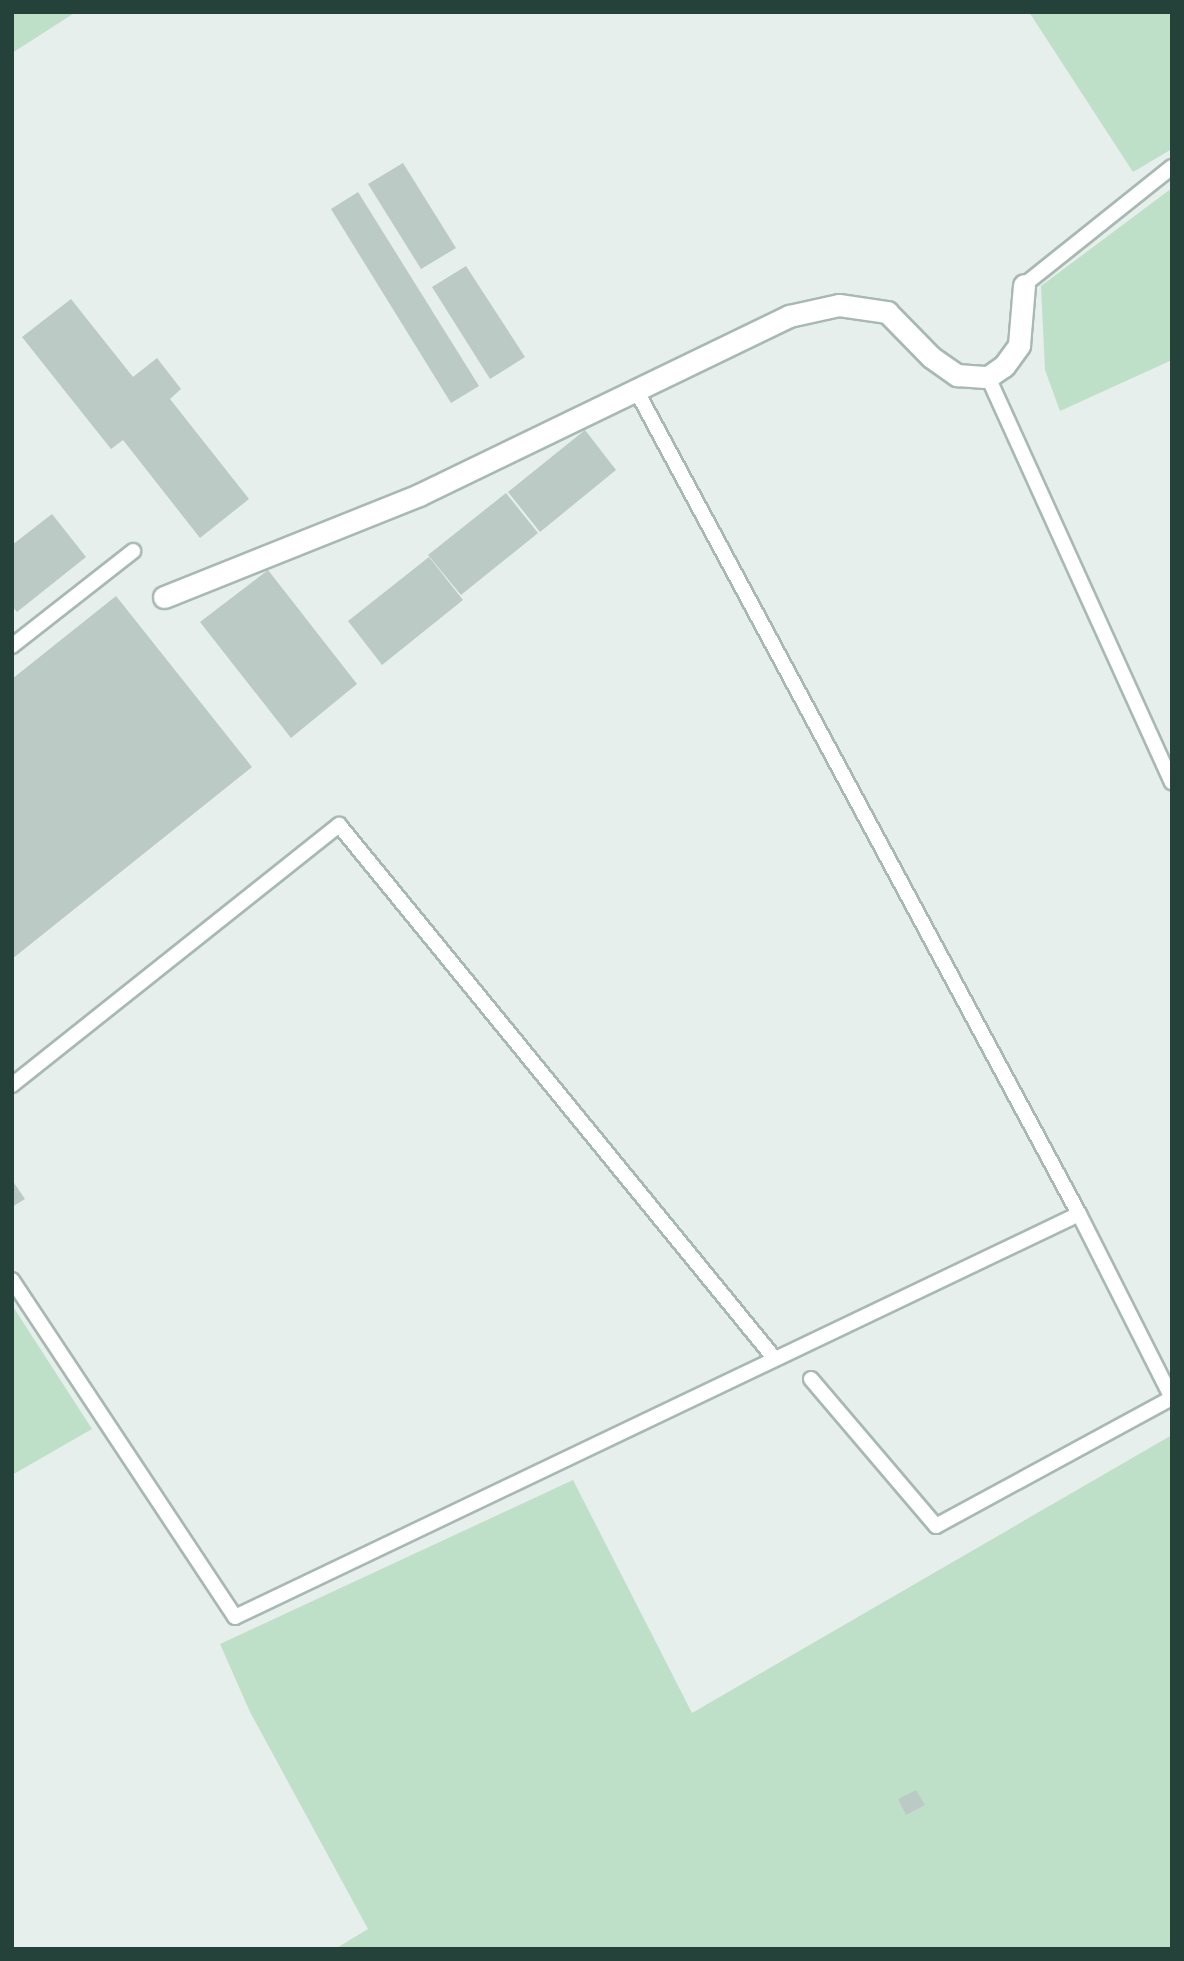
<!DOCTYPE html>
<style>
body{margin:0}
#map{position:relative;width:1184px;height:1961px;overflow:hidden;background:#e6efeb;font-family:Roboto,sans-serif}
div>[style]{position:absolute}
[style*='--x']{left:calc(var(--x)*1px);top:calc(var(--y)*1px);width:calc(var(--w)*1px);rotate:calc(var(--a)*1deg)}
.green>*{inset:0;background:#bfe0c8}
.building>*{inset:0;background:#bbcac4}
.roads{filter:drop-shadow(2px 0 #a8b8b2) drop-shadow(-2px 0 #a8b8b2) drop-shadow(0 2px #a8b8b2) drop-shadow(0 -2px #a8b8b2)}
.lane>*{height:14px;margin:-7px;padding:0 7px;transform-origin:7px;border-radius:7px;background:#fff}
.street>*{height:21px;margin:-10.5px;padding:0 10.5px;transform-origin:10.5px;border-radius:10.5px;background:#fff}
span{translate:-50% -50%;white-space:nowrap;text-align:center;line-height:1.15;-webkit-text-stroke:5px #f7fbf9;paint-order:stroke}
.frame{position:absolute;inset:0;border:14px solid #24423a;pointer-events:none}
</style>
<div id="map">
<div class="green">
<i style="clip-path:polygon(12px 12px,76px 12px,12px 53px)"></i>
<i style="clip-path:polygon(1029px 12px,1172px 12px,1172px 149px,1133px 172px)"></i>
<i style="clip-path:polygon(1172px 188px,1172px 360px,1060px 411px,1045px 370px,1041px 286px)"></i>
<i style="clip-path:polygon(12px 1305px,92px 1429px,12px 1475px)"></i>
<i style="clip-path:polygon(1172px 1435px,1172px 1949px,335px 1949px,368px 1929px,250px 1712px,220px 1644px,573px 1480px,692px 1713px)"></i>
</div>
<div class="building">
<i style="clip-path:polygon(403px 163px,456px 248px,421px 269px,368px 184px)"></i>
<i style="clip-path:polygon(358px 192px,479px 386px,451px 403px,331px 209px)"></i>
<i style="clip-path:polygon(466px 266px,525px 357px,490px 379px,432px 287px)"></i>
<i style="clip-path:polygon(71px 299px,133px 377px,157px 358px,181px 389px,170px 399px,249px 499px,200px 538px,123px 440px,111px 449px,22px 337px)"></i>
<i style="clip-path:polygon(585px 430px,616px 470px,540px 532px,508px 492px)"></i>
<i style="clip-path:polygon(506px 493px,538px 533px,461px 595px,428px 555px)"></i>
<i style="clip-path:polygon(52px 514px,86px 557px,17px 612px,12px 606px,12px 545px)"></i>
<i style="clip-path:polygon(429px 557px,463px 600px,382px 665px,348px 621px)"></i>
<i style="clip-path:polygon(268px 570px,357px 684px,291px 738px,200px 622px)"></i>
<i style="clip-path:polygon(116px 596px,252px 767px,12px 959px,12px 679px)"></i>
<i style="clip-path:polygon(12px 1180px,25px 1199px,12px 1207px)"></i>
<i style="clip-path:polygon(916px 1790px,925px 1805px,906px 1815px,898px 1799px)"></i>
</div>
<div class="roads">
<div class="lane">
<i style="--x:1024;--y:285;--w:189;--a:-38.6"></i>
<i style="--x:988;--y:377;--w:445;--a:65.6"></i>
<i style="--x:12;--y:646;--w:154;--a:-38.1"></i>
<i style="--x:12;--y:1085;--w:418;--a:-38.5"></i>
<i style="--x:339;--y:825;--w:689;--a:50.77"></i>
<i style="--x:1079;--y:1214;--w:206;--a:63.2"></i>
<i style="--x:12;--y:1280;--w:404;--a:56.5"></i>
<i style="--x:235;--y:1617;--w:935;--a:-25.52"></i>
<i style="--x:1079;--y:1214;--w:936;--a:-118.26"></i>
<i style="--x:811;--y:1379;--w:193;--a:49.6"></i>
<i style="--x:936;--y:1526;--w:268;--a:-28.5"></i>
</div>
<div class="street">
<i style="--x:164;--y:597;--w:275;--a:-21.8"></i>
<i style="--x:419;--y:495;--w:411;--a:-25.8"></i>
<i style="--x:789;--y:316;--w:51;--a:-12.4"></i>
<i style="--x:839;--y:305;--w:49;--a:8.3"></i>
<i style="--x:887;--y:312;--w:63;--a:45.6"></i>
<i style="--x:931;--y:357;--w:32;--a:35"></i>
<i style="--x:957;--y:375;--w:31;--a:4"></i>
<i style="--x:988;--y:377;--w:19;--a:-35"></i>
<i style="--x:1004;--y:366;--w:26;--a:-54"></i>
<i style="--x:1019;--y:345;--w:60;--a:-85.2"></i>
</div>
</div>
<div class="frame"></div>
</div>
